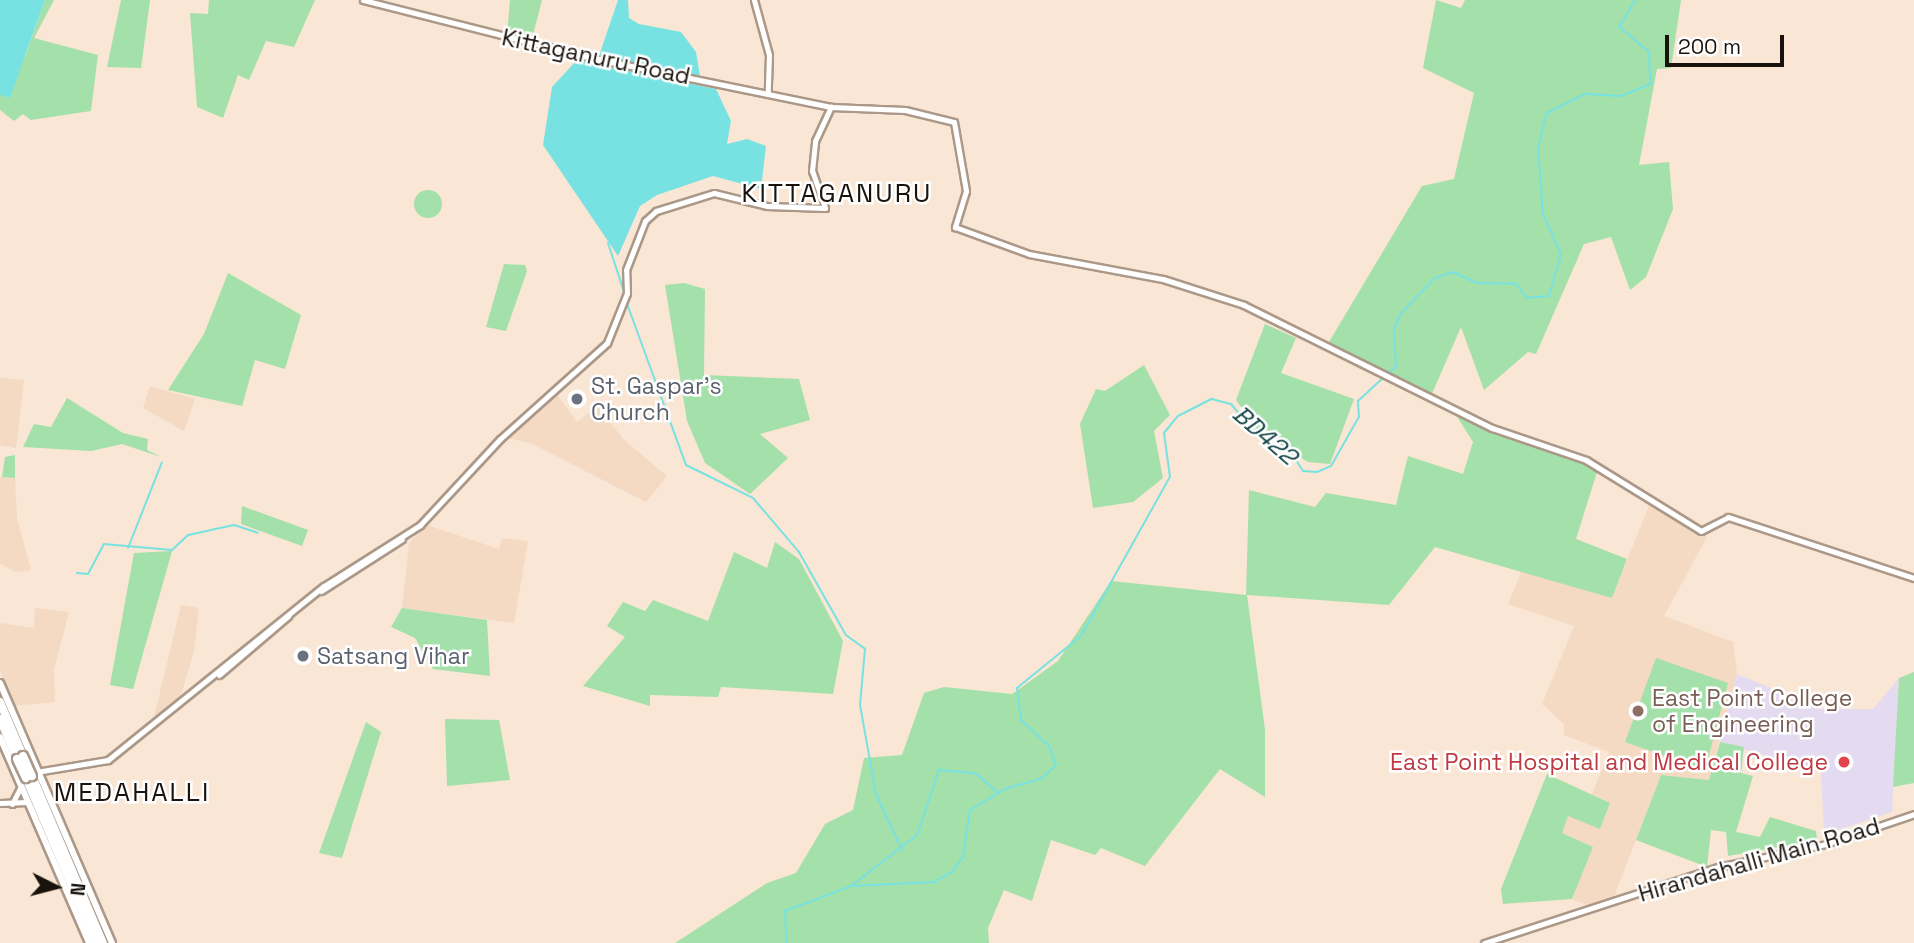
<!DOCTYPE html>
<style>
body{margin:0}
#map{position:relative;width:1914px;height:943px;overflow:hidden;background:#f9e6d4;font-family:"Space Grotesk",sans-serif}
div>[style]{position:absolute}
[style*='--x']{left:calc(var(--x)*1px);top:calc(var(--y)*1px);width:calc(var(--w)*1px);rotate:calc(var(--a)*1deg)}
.built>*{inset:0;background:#f4dac3}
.medical>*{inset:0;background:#e4dbf0}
.green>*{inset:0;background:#a4e0a9}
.round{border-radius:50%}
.water>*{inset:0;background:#78e2e2}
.stream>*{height:2px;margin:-1px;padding:0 1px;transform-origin:1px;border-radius:1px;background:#78e2e2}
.roads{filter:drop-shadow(2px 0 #ab9888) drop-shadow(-2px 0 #ab9888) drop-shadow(0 2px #ab9888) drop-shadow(0 -2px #ab9888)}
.secondary>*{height:5px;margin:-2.5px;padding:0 2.5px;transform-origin:2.5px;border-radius:2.5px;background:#fff}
.primary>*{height:6px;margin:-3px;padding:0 3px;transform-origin:3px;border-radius:3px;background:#fff}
.highway>*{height:8px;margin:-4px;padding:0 4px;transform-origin:4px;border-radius:4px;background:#fff}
.bridges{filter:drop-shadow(2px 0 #ab9888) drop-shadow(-2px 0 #ab9888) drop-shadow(0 2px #ab9888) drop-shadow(0 -2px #ab9888)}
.highway-bridge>*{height:8px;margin:-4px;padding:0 4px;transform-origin:4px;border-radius:4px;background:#fff}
.dots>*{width:19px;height:19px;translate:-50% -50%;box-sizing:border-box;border:4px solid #fff;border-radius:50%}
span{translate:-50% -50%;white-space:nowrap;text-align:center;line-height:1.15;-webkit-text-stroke:5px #fff;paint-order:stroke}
.street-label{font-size:23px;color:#1a130d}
.worship-label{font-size:23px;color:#5b616d}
.left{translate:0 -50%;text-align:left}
.education-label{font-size:23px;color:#785e54}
.health-label{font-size:23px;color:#be3a42}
.right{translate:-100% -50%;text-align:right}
.water-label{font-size:24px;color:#0f4141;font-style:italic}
.quarter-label{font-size:26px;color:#1a130d;letter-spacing:2px}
.north{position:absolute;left:21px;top:852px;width:70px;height:70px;-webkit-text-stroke:5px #fff;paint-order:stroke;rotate:96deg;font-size:19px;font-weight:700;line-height:28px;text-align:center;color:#1a130d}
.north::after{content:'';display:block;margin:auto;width:24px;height:32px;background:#1a130d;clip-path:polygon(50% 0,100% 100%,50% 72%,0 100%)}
.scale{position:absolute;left:1665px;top:35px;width:119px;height:32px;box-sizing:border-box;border:4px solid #1a130d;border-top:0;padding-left:9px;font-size:21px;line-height:24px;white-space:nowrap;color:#1a130d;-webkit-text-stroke:5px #fff;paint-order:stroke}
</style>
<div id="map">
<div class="built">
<i style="clip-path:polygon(0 378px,24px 380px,16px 448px,0 445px)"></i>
<i style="clip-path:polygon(150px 386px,195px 399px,184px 431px,143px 408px)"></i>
<i style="clip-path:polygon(555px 391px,577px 422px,598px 406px,624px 440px,667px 476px,646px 502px,530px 443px,508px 438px)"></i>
<i style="clip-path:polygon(0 477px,15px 478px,17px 518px,31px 570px,16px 572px,0 564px)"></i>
<i style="clip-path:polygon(1650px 503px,1707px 537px,1664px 616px,1733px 642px,1737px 674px,1709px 780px,1661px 775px,1612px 902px,1594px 908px,1572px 899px,1593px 847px,1561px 833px,1568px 815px,1600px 828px,1610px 803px,1592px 794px,1609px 752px,1564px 735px,1564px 724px,1542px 704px,1574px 626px,1508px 604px,1522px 570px,1612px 598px)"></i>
<i style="clip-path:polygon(427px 525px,499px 549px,502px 538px,528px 541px,514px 623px,402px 608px,409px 543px)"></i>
<i style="clip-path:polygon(181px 605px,199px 608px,194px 651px,180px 698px,154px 717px)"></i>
<i style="clip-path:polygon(35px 608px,69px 612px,54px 670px,55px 702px,13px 706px,0 671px,0 623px,34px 628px)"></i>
</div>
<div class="medical">
<i style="clip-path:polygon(1737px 674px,1822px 709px,1873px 709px,1899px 678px,1892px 812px,1824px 835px,1821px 772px,1720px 742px)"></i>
</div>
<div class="green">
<i style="clip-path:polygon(45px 0,54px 0,34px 38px,98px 55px,91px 111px,31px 120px,23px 114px,14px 121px,0 110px,0 95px,25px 57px)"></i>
<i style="clip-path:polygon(121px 0,150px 0,141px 68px,107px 67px)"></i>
<i style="clip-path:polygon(209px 0,315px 0,294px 47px,266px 41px,249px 80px,238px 75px,223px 118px,197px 107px,190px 13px,208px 14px)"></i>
<i style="clip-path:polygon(510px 0,542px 0,532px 39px,507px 35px)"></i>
<i style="clip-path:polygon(1436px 0,1461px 8px,1465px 0,1681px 0,1671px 68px,1657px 69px,1639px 165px,1669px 162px,1673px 209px,1646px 277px,1630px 290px,1611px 237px,1584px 244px,1536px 354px,1528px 352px,1484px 390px,1461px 327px,1431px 396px,1329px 342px,1422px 186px,1454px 179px,1474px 93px,1423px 68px)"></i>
<i class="round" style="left:414px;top:190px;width:28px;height:28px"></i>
<i style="clip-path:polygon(504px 264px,525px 265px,527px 271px,506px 331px,486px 327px)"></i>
<i style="clip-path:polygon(228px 273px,301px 315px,285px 369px,255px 360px,242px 406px,168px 390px,204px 334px)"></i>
<i style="clip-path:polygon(684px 283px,705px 289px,704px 375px,799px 379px,810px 420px,760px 434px,788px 458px,750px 494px,705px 463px,687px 421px,665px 285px)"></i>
<i style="clip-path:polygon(1265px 324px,1296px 338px,1281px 373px,1354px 399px,1330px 464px,1308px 462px,1259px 432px,1236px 400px)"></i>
<i style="clip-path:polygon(1144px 365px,1170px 415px,1154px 431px,1163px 478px,1133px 502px,1093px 508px,1080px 424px,1096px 389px,1105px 391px)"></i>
<i style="clip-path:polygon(67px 398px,123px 433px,148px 439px,147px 450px,161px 457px,122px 444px,91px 451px,23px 447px,34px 424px,51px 427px)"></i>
<i style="clip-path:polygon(1456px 415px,1598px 469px,1576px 539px,1627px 559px,1612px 598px,1435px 547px,1389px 605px,1247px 595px,1265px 730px,1265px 797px,1220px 769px,1145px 866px,1101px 848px,1095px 855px,1051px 840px,1032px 901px,1004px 890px,988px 928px,989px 943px,675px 943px,767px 883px,796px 873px,825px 824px,853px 810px,864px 758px,902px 755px,924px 693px,944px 687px,1012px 694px,1058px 661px,1111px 581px,1246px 595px,1249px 490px,1315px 507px,1326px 493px,1396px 505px,1408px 456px,1463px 474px,1473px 442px)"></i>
<i style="clip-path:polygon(15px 455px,15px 478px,2px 477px,5px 457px)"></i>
<i style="clip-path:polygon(242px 506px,308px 530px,302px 546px,241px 524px)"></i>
<i style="clip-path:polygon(775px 542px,799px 559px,843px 641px,833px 694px,721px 687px,718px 697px,650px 695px,650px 706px,583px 686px,625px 637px,607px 626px,623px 602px,645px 611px,653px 600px,708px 621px,734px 552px,767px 568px)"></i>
<i style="clip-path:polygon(172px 551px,133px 689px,110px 685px,134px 553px)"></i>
<i style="clip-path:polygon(402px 608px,487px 620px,490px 676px,433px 669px,415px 638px,391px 627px)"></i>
<i style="clip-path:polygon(1656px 658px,1728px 683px,1705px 770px,1625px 742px)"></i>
<i style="clip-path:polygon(1914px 672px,1914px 783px,1893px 787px,1899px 678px)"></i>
<i style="clip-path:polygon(445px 719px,499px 720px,510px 780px,447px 786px)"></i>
<i style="clip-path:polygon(366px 722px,381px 732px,342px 858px,319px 853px)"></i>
<i style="clip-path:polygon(1720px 742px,1744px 747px,1741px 773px,1753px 776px,1736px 832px,1760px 837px,1770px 817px,1816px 831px,1817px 840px,1728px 856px,1726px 832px,1711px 830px,1707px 867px,1636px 840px,1661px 775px,1709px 780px)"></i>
<i style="clip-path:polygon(1547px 774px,1610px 803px,1600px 829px,1568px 816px,1562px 833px,1593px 847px,1572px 899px,1503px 904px,1501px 889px)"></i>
</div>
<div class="water">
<i style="clip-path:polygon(0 0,45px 0,10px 98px,0 95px)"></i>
<i style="clip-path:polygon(618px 0,628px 0,629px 18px,639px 24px,681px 32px,696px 52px,700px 76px,599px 56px)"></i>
<i style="clip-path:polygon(577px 60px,716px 89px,731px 121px,727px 144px,747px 139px,766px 146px,761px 189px,713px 176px,657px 195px,640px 206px,618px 256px,543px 145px,552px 87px)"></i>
</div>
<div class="stream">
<i style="--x:608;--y:243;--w:52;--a:71.9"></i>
<i style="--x:626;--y:301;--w:175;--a:69.9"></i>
<i style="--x:686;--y:465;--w:75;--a:26.2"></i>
<i style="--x:753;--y:498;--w:71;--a:49.6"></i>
<i style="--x:799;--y:552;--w:95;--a:60.5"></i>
<i style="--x:846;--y:635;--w:24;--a:36"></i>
<i style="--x:865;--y:649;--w:56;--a:95.1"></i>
<i style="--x:860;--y:705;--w:90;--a:79.8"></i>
<i style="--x:876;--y:794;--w:62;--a:65.1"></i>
<i style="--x:128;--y:548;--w:92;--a:-68.4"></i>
<i style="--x:77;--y:573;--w:11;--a:5"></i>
<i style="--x:88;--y:574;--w:34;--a:-62"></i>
<i style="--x:104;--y:544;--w:68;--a:5"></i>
<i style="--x:172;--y:550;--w:22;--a:-43"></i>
<i style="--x:188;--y:535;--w:47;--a:-12.3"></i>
<i style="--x:234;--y:525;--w:25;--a:18"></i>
<i style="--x:851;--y:886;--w:83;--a:-37.7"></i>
<i style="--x:917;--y:835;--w:69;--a:-71.3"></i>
<i style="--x:939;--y:770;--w:36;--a:5"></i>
<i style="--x:975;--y:773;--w:29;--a:41"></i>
<i style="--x:787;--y:943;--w:32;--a:-94"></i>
<i style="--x:785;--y:911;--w:71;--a:-20.7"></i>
<i style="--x:851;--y:886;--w:83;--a:-2.8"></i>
<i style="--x:934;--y:882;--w:21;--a:-29"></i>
<i style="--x:952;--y:872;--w:19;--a:-54"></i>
<i style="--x:963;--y:857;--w:48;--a:-81.5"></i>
<i style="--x:970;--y:810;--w:41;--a:-31"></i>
<i style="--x:1005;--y:789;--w:37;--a:-16"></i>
<i style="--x:1041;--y:779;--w:21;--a:-43"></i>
<i style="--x:1056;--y:765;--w:20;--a:-110"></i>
<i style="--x:1049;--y:746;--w:38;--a:-137"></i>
<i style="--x:1021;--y:720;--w:32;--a:-97"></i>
<i style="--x:1017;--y:688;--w:82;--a:-39.1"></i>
<i style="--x:1081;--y:636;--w:182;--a:-60.8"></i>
<i style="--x:1170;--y:477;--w:44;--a:-97.8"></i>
<i style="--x:1164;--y:433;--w:22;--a:-51"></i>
<i style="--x:1178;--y:416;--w:38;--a:-27"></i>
<i style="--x:1212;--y:399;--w:20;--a:15"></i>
<i style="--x:1231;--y:404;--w:39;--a:50"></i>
<i style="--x:1256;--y:434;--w:44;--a:31.2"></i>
<i style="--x:1294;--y:457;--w:17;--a:57"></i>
<i style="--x:1303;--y:471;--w:14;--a:4"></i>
<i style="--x:1317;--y:472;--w:15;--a:-23"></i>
<i style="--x:1331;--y:466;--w:56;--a:-60.3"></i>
<i style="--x:1359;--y:417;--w:16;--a:-94"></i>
<i style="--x:1358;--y:401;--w:52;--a:-42.6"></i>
<i style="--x:1396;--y:366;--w:37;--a:-93"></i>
<i style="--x:1394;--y:329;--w:17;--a:-66"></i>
<i style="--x:1401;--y:313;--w:49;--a:-45.8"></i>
<i style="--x:1435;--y:278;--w:19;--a:-18"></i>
<i style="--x:1453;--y:272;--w:26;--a:25"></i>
<i style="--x:1477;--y:283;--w:39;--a:1"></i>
<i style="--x:1516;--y:284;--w:18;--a:52"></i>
<i style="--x:1527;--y:298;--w:22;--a:-5"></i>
<i style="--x:1549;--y:296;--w:44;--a:-74.1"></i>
<i style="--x:1561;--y:254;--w:44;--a:-114.2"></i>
<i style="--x:1543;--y:214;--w:66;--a:-94.3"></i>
<i style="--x:1538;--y:148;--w:36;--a:-76"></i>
<i style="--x:1547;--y:113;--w:42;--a:-26.6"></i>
<i style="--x:1585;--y:94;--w:36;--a:3"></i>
<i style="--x:1621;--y:96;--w:32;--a:-22"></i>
<i style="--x:1651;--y:84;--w:33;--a:-95"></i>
<i style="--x:1648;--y:51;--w:38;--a:-140"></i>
<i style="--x:1619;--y:27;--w:31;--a:-59"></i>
</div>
<div class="roads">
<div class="secondary">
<i style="--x:363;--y:0;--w:236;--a:14.2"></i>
<i style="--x:592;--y:58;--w:244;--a:11.6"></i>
<i style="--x:831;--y:107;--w:74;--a:2.3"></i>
<i style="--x:905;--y:110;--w:50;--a:13.8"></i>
<i style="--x:954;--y:122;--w:70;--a:80.1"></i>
<i style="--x:966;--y:191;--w:38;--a:107"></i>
<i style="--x:955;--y:227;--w:79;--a:20"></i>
<i style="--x:1029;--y:254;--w:136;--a:10.6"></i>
<i style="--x:1163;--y:279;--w:85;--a:17.8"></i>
<i style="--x:1244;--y:305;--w:277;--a:26.4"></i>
<i style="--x:1492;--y:428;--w:99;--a:18.8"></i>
<i style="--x:1586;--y:460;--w:135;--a:31.7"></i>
<i style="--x:1701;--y:531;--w:30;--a:-27"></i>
<i style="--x:1728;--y:517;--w:196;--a:18.2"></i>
<i style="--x:754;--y:0;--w:57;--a:74.7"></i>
<i style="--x:769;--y:55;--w:37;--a:92"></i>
<i style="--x:321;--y:591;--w:96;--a:-32.7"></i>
<i style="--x:219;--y:675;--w:91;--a:-40.5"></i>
<i style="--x:36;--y:772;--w:73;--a:-9.5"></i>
<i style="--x:108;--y:760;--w:277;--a:-38.9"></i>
<i style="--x:324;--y:586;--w:114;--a:-32.4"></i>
<i style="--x:420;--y:525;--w:117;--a:-47.1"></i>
<i style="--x:500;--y:439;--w:144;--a:-41.9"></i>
<i style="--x:607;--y:343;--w:54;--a:-68.2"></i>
<i style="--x:627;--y:293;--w:23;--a:-92"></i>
<i style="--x:626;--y:270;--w:53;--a:-68.8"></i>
<i style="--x:645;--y:221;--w:15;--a:-42"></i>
<i style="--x:656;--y:211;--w:61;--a:-17.2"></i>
<i style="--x:714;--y:193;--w:55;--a:13.8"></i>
<i style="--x:767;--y:206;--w:58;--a:2"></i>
<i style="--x:825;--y:208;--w:39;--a:-109"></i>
<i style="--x:812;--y:171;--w:30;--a:-84"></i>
<i style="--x:815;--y:141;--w:38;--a:-65"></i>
<i style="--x:0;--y:803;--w:28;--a:-2"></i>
<i style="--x:12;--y:804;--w:18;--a:-63"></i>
<i style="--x:1484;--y:943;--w:246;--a:-18"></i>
<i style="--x:1718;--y:867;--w:110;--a:-12"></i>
<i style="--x:1826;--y:844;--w:93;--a:-18.8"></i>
</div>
<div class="primary">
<i style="--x:0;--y:683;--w:283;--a:66.7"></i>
<i style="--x:0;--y:737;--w:224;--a:66.6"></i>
</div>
<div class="highway">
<i style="--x:0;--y:702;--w:59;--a:66.9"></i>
<i style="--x:0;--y:719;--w:43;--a:67"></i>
<i style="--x:32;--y:776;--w:181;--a:67"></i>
<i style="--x:26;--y:778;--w:179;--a:67"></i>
</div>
</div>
<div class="bridges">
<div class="highway-bridge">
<i style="--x:23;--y:756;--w:22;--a:66"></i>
<i style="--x:17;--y:759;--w:21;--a:65"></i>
</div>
</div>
<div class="dots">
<i style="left:577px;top:399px;background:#6b7280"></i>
<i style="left:303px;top:656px;background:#6b7280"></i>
<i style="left:1638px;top:711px;background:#8d6e63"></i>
<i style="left:1844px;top:762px;background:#e0444e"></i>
</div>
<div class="street-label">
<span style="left:596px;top:57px;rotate:12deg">Kittaganuru Road</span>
<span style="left:1759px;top:860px;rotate:-16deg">Hirandahalli Main Road</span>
</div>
<div class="worship-label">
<span class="left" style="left:591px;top:399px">St. Gaspar's<br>Church</span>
<span class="left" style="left:317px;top:656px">Satsang Vihar</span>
</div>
<div class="education-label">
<span class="left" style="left:1652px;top:711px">East Point College<br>of Engineering</span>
</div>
<div class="health-label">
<span class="right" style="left:1828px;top:762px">East Point Hospital and Medical College</span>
</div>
<div class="water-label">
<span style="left:1265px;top:435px;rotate:41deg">BD422</span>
</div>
<div class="quarter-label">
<span style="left:837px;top:194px">KITTAGANURU</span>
<span style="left:132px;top:793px">MEDAHALLI</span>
</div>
<div class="north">N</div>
<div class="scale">200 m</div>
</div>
